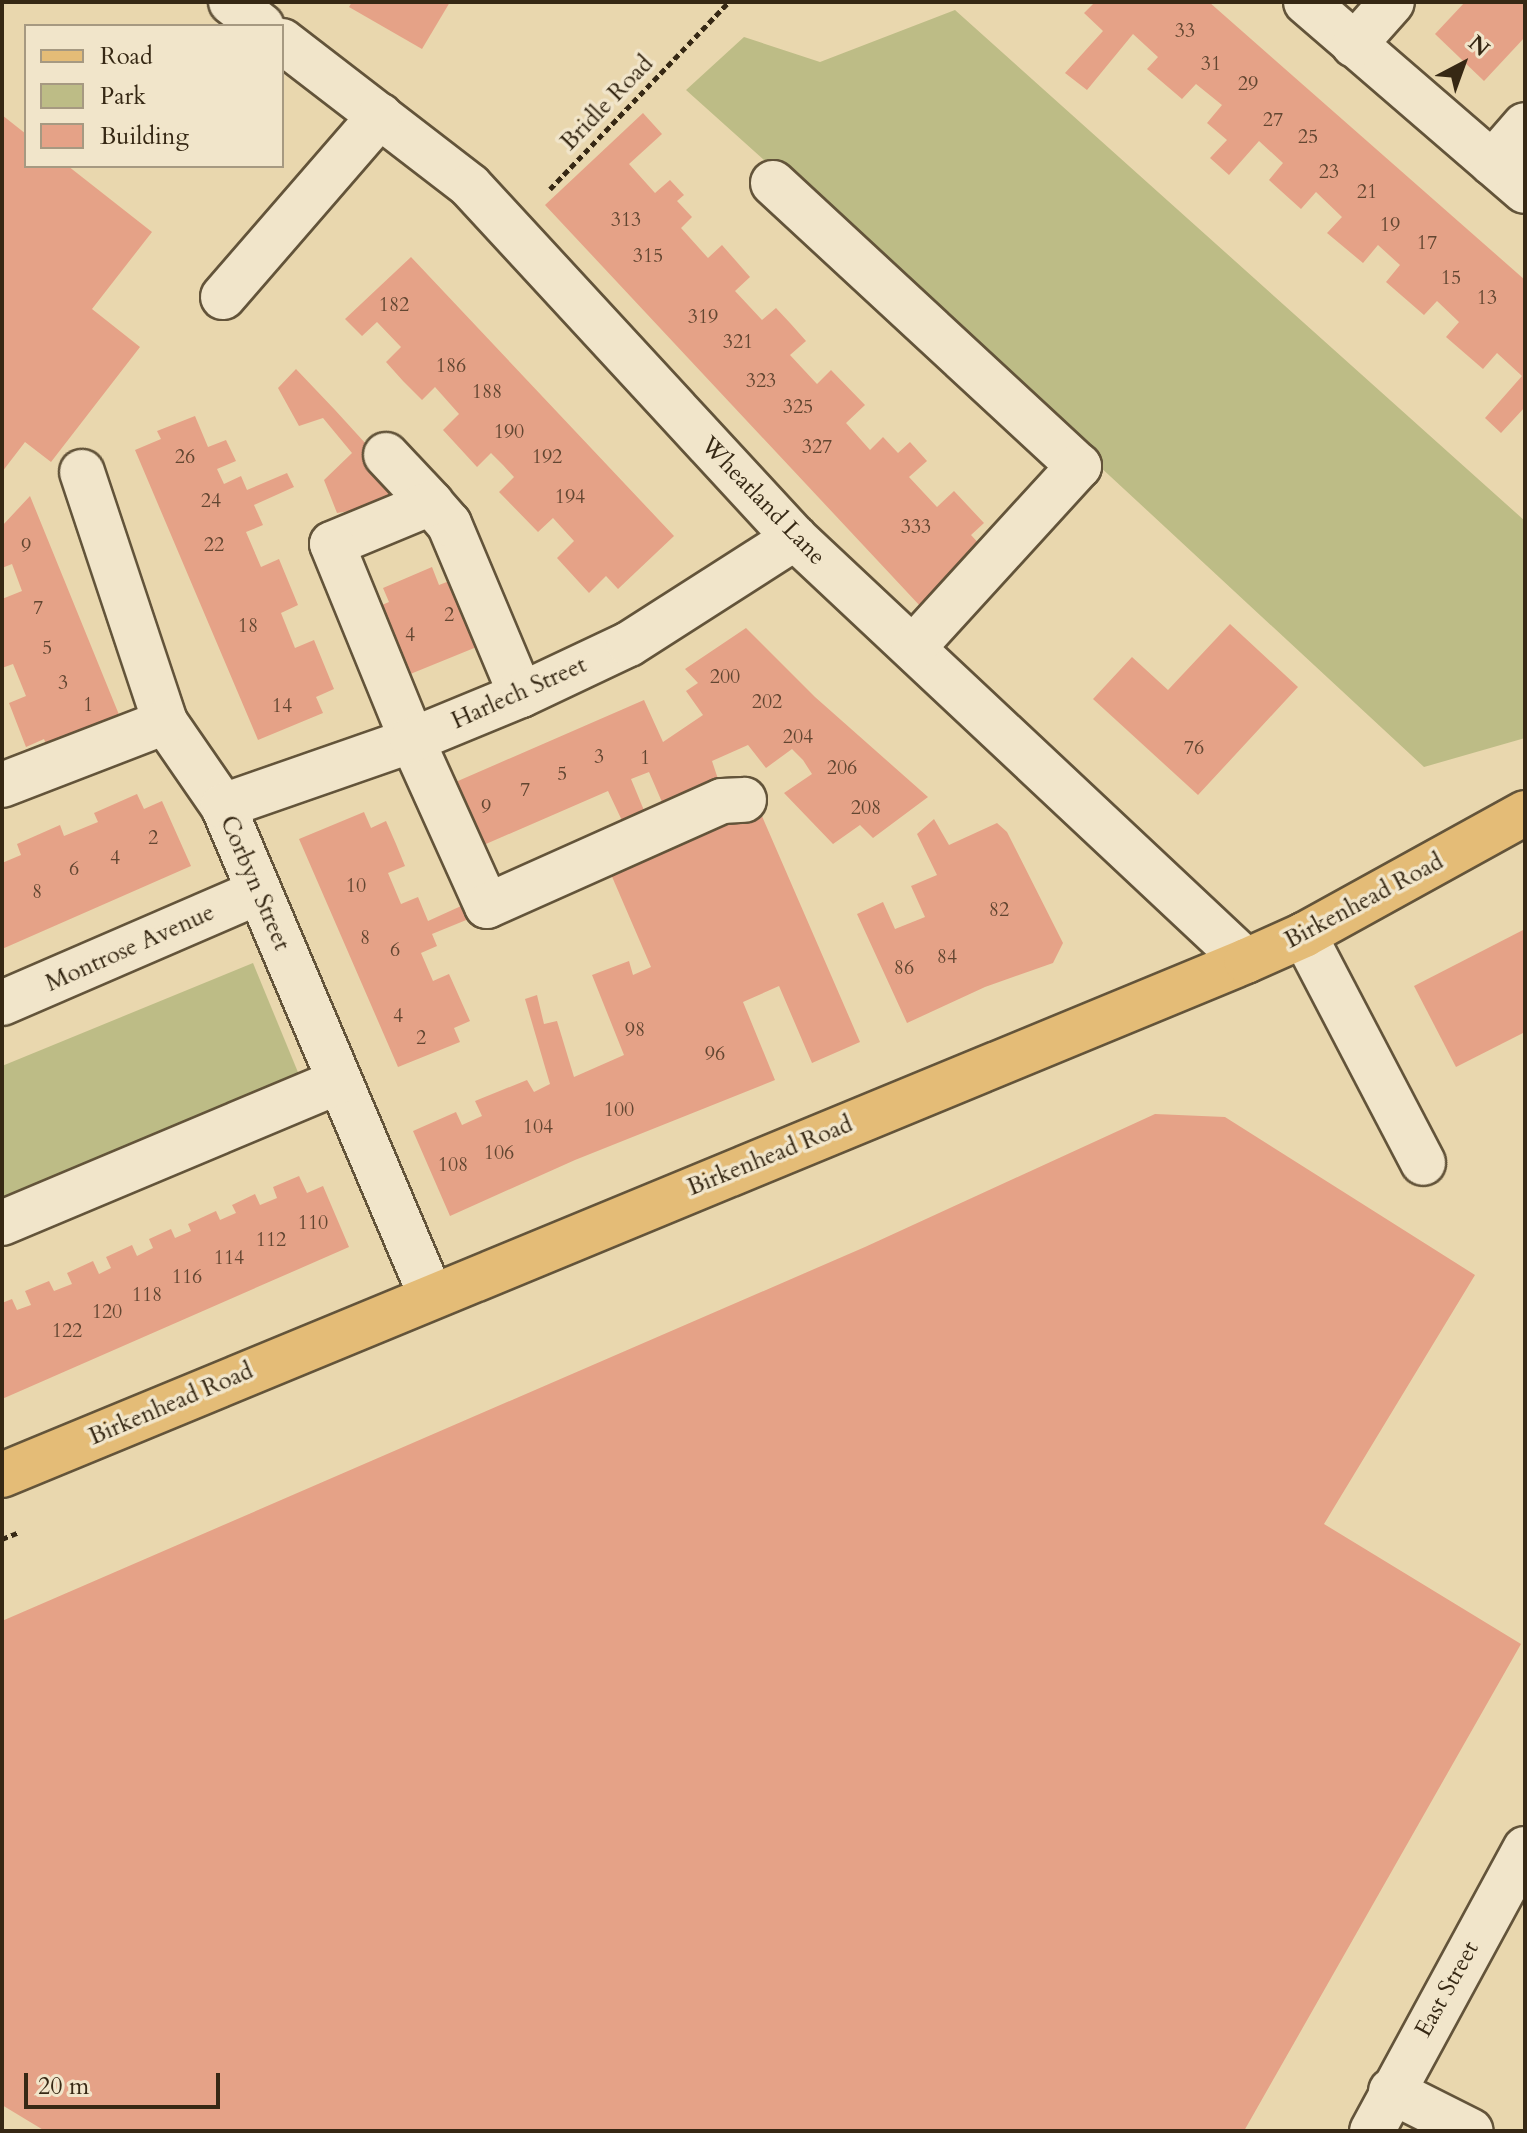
<!DOCTYPE html>
<style>
body{margin:0}
#map{position:relative;width:1527px;height:2133px;overflow:hidden;background:#e9d7ae;font-family:Cardo,serif}
div>[style]{position:absolute}
[style*='--x']{left:calc(var(--x)*1px);top:calc(var(--y)*1px);width:calc(var(--w)*1px);rotate:calc(var(--a)*1deg)}
.green>*{inset:0;background:#bdbc86}
.building>*{inset:0;background:#e5a287}
.path>*{height:5px;margin-top:-2.5px;transform-origin:0;background:repeating-linear-gradient(90deg,#362814 0 6px,transparent 0 10px)}
.roads{filter:drop-shadow(2px 0 #63543a) drop-shadow(-2px 0 #63543a) drop-shadow(0 2px #63543a) drop-shadow(0 -2px #63543a)}
.minor>*{height:44px;margin:-22px;padding:0 22px;transform-origin:22px;border-radius:22px;background:#f1e5ca}
.major>*{height:44px;margin:-22px;padding:0 22px;transform-origin:22px;border-radius:22px;background:#e4bc77}
span{translate:-50% -50%;white-space:nowrap;text-align:center;line-height:1.15;-webkit-text-stroke:7px #f1e5ca;paint-order:stroke}
.number-label{font-size:20px;color:#624631}
.number-label span{-webkit-text-stroke-width:0}
.street-label{font-size:24px;color:#362814}
.frame{position:absolute;inset:0;border:4px solid #362814;pointer-events:none}
.legend{position:absolute;left:24px;top:24px;width:260px;height:144px;box-sizing:border-box;background:#f1e5ca;border:2px solid #a69981;margin:0;padding:10px 14px;list-style:none;font-size:24px;color:#362814}
.legend li{display:flex;align-items:center;gap:16px;height:40px}
.legend b{width:40px;border:2px solid #a69981}
.north{position:absolute;left:1423px;top:24px;width:80px;height:80px;-webkit-text-stroke:6px #f1e5ca;paint-order:stroke;rotate:41deg;font-size:22px;font-weight:700;line-height:32px;text-align:center;color:#362814}
.north::after{content:'';display:block;margin:auto;width:28px;height:36px;background:#362814;clip-path:polygon(50% 0,100% 100%,50% 72%,0 100%)}
.scale{position:absolute;left:24px;top:2073px;width:196px;height:36px;box-sizing:border-box;border:4px solid #362814;border-top:0;padding-left:10px;font-size:24px;line-height:28px;white-space:nowrap;color:#362814;-webkit-text-stroke:6px #f1e5ca;paint-order:stroke}
</style>
<div id="map">
<div class="green">
<i style="clip-path:polygon(955px 10px,1525px 521px,1525px 738px,1424px 767px,933px 312px,686px 90px,744px 37px,820px 62px)"></i>
<i style="clip-path:polygon(253px 963px,302px 1082px,2px 1213px,2px 1066px)"></i>
</div>
<div class="building">
<i style="clip-path:polygon(352px 2px,450px 2px,422px 49px,349px 7px)"></i>
<i style="clip-path:polygon(1095px 2px,1209px 2px,1525px 280px,1525px 407px,1501px 433px,1485px 418px,1522px 376px,1497px 353px,1483px 369px,1446px 337px,1459px 322px,1437px 301px,1424px 315px,1386px 282px,1400px 265px,1378px 245px,1363px 263px,1327px 233px,1342px 217px,1316px 192px,1301px 209px,1281px 191px,1269px 180px,1283px 163px,1259px 141px,1229px 175px,1210px 158px,1227px 140px,1207px 123px,1222px 105px,1196px 84px,1182px 99px,1147px 69px,1158px 57px,1133px 34px,1087px 90px,1065px 73px,1103px 31px,1084px 13px)"></i>
<i style="clip-path:polygon(1465px 2px,1525px 2px,1525px 37px,1484px 81px,1435px 34px)"></i>
<i style="clip-path:polygon(643px 113px,662px 134px,629px 164px,655px 193px,670px 180px,684px 195px,677px 201px,692px 217px,681px 228px,708px 258px,722px 245px,750px 277px,735px 291px,762px 320px,776px 308px,790px 323px,806px 341px,790px 355px,817px 384px,831px 370px,865px 405px,846px 423px,870px 450px,883px 437px,898px 453px,910px 442px,927px 461px,909px 477px,937px 507px,954px 491px,984px 523px,971px 535px,984px 549px,921px 607px,545px 205px)"></i>
<i style="clip-path:polygon(2px 115px,26px 134px,26px 166px,68px 166px,152px 232px,92px 309px,140px 347px,51px 462px,25px 442px,2px 472px)"></i>
<i style="clip-path:polygon(411px 257px,674px 536px,618px 589px,606px 576px,589px 593px,557px 558px,574px 541px,553px 518px,538px 532px,499px 492px,514px 477px,503px 465px,491px 453px,477px 467px,443px 430px,459px 414px,435px 387px,422px 400px,403px 381px,386px 362px,401px 347px,377px 322px,362px 336px,345px 319px)"></i>
<i style="clip-path:polygon(296px 369px,335px 410px,408px 490px,368px 508px,337px 513px,324px 480px,352px 453px,323px 418px,299px 426px,278px 388px)"></i>
<i style="clip-path:polygon(195px 416px,208px 447px,226px 440px,236px 461px,217px 469px,224px 484px,241px 476px,247px 490px,287px 473px,294px 487px,254px 505px,263px 525px,246px 532px,261px 567px,279px 559px,298px 605px,281px 613px,295px 648px,314px 640px,334px 689px,316px 697px,323px 713px,258px 740px,135px 450px,161px 439px,157px 431px)"></i>
<i style="clip-path:polygon(30px 496px,122px 722px,49px 752px,44px 739px,26px 747px,9px 703px,26px 696px,13px 664px,2px 668px,2px 599px,22px 591px,12px 564px,2px 568px,2px 526px)"></i>
<i style="clip-path:polygon(432px 567px,439px 585px,457px 578px,484px 644px,403px 677px,375px 608px,389px 602px,383px 588px)"></i>
<i style="clip-path:polygon(1230px 624px,1298px 687px,1198px 795px,1093px 699px,1132px 657px,1168px 690px)"></i>
<i style="clip-path:polygon(746px 628px,815px 697px,928px 797px,873px 838px,860px 825px,833px 844px,784px 793px,812px 774px,803px 760px,792px 749px,766px 768px,748px 745px,712px 761px,718px 779px,662px 802px,649px 772px,631px 779px,648px 820px,626px 829px,608px 791px,479px 847px,451px 784px,644px 700px,663px 742px,703px 715px,686px 691px,698px 683px,685px 669px)"></i>
<i style="clip-path:polygon(137px 794px,144px 809px,162px 801px,191px 866px,2px 949px,2px 863px,21px 855px,17px 844px,60px 825px,64px 836px,98px 822px,94px 813px)"></i>
<i style="clip-path:polygon(758px 807px,860px 1042px,812px 1063px,779px 986px,743px 1002px,775px 1080px,575px 1160px,450px 1216px,413px 1131px,456px 1112px,462px 1125px,482px 1116px,475px 1101px,527px 1080px,534px 1092px,550px 1084px,525px 999px,537px 995px,544px 1024px,557px 1021px,574px 1077px,624px 1055px,592px 975px,629px 961px,633px 975px,651px 967px,610px 872px)"></i>
<i style="clip-path:polygon(364px 812px,371px 828px,386px 821px,396px 844px,405px 866px,388px 873px,401px 904px,418px 897px,428px 921px,470px 902px,476px 916px,432px 934px,437px 946px,421px 953px,433px 981px,449px 974px,470px 1021px,454px 1028px,460px 1042px,398px 1067px,299px 839px)"></i>
<i style="clip-path:polygon(934px 819px,949px 845px,997px 823px,1007px 832px,1063px 943px,1053px 963px,985px 987px,907px 1023px,857px 914px,883px 902px,895px 929px,925px 917px,911px 886px,937px 875px,917px 834px)"></i>
<i style="clip-path:polygon(1525px 929px,1525px 1032px,1456px 1067px,1414px 986px)"></i>
<i style="clip-path:polygon(1155px 1114px,1225px 1117px,1475px 1275px,1324px 1524px,1521px 1644px,1244px 2131px,45px 2131px,2px 2105px,2px 1621px,865px 1247px)"></i>
<i style="clip-path:polygon(299px 1176px,307px 1193px,323px 1186px,349px 1247px,2px 1399px,2px 1303px,12px 1299px,17px 1310px,31px 1305px,25px 1291px,49px 1281px,54px 1291px,72px 1284px,67px 1273px,93px 1261px,99px 1274px,111px 1268px,106px 1257px,132px 1245px,137px 1256px,153px 1248px,149px 1239px,171px 1229px,175px 1238px,191px 1231px,188px 1224px,216px 1211px,220px 1220px,236px 1213px,232px 1205px,255px 1194px,260px 1205px,277px 1198px,273px 1187px)"></i>
</div>
<div class="path">
<i style="--x:550;--y:189;--w:259;--a:-46.3"></i>
<i style="--x:2;--y:1539;--w:18;--a:-22"></i>
</div>
<div class="roads">
<div class="minor">
<i style="--x:231;--y:2;--w:39;--a:38"></i>
<i style="--x:1306;--y:2;--w:289;--a:40.8"></i>
<i style="--x:282;--y:41;--w:237;--a:37.6"></i>
<i style="--x:470;--y:186;--w:479;--a:47.3"></i>
<i style="--x:795;--y:538;--w:618;--a:43.17"></i>
<i style="--x:1354;--y:45;--w:57;--a:-48.5"></i>
<i style="--x:1492;--y:163;--w:50;--a:-49"></i>
<i style="--x:773;--y:183;--w:417;--a:42.8"></i>
<i style="--x:1079;--y:466;--w:246;--a:132.4"></i>
<i style="--x:223;--y:297;--w:240;--a:-49.1"></i>
<i style="--x:386;--y:455;--w:66;--a:46.8"></i>
<i style="--x:82;--y:472;--w:263;--a:71.6"></i>
<i style="--x:165;--y:722;--w:102;--a:55.4"></i>
<i style="--x:223;--y:806;--w:532;--a:67"></i>
<i style="--x:521;--y:695;--w:186;--a:-112.8"></i>
<i style="--x:449;--y:524;--w:28;--a:-131"></i>
<i style="--x:431;--y:503;--w:107;--a:157.5"></i>
<i style="--x:332;--y:544;--w:212;--a:67.8"></i>
<i style="--x:412;--y:740;--w:182;--a:65.7"></i>
<i style="--x:487;--y:906;--w:257;--a:-24.1"></i>
<i style="--x:722;--y:801;--w:22;--a:-3"></i>
<i style="--x:2;--y:785;--w:175;--a:-21.1"></i>
<i style="--x:223;--y:806;--w:200;--a:-19.2"></i>
<i style="--x:412;--y:740;--w:118;--a:-22.4"></i>
<i style="--x:521;--y:695;--w:119;--a:-25.3"></i>
<i style="--x:629;--y:644;--w:197;--a:-32.6"></i>
<i style="--x:1304;--y:935;--w:257;--a:62.4"></i>
<i style="--x:2;--y:1003;--w:280;--a:-23.4"></i>
<i style="--x:2;--y:1223;--w:366;--a:-22.8"></i>
<i style="--x:1391;--y:2091;--w:89;--a:26.6"></i>
<i style="--x:1372;--y:2131;--w:321;--a:-61.5"></i>
</div>
<div class="major">
<i style="--x:2;--y:1475;--w:1346;--a:-22.45"></i>
<i style="--x:1246;--y:961;--w:64;--a:-24.1"></i>
<i style="--x:1304;--y:935;--w:252;--a:-28.9"></i>
</div>
</div>
<div class="number-label">
<span style="left:1185px;top:30px">33</span>
<span style="left:1211px;top:63px">31</span>
<span style="left:1248px;top:83px">29</span>
<span style="left:1273px;top:119px">27</span>
<span style="left:1308px;top:136px">25</span>
<span style="left:1329px;top:171px">23</span>
<span style="left:1367px;top:191px">21</span>
<span style="left:626px;top:219px">313</span>
<span style="left:1390px;top:224px">19</span>
<span style="left:1427px;top:242px">17</span>
<span style="left:648px;top:255px">315</span>
<span style="left:1451px;top:277px">15</span>
<span style="left:1487px;top:297px">13</span>
<span style="left:394px;top:304px">182</span>
<span style="left:703px;top:316px">319</span>
<span style="left:738px;top:341px">321</span>
<span style="left:451px;top:365px">186</span>
<span style="left:761px;top:380px">323</span>
<span style="left:487px;top:391px">188</span>
<span style="left:798px;top:406px">325</span>
<span style="left:509px;top:431px">190</span>
<span style="left:817px;top:446px">327</span>
<span style="left:185px;top:456px">26</span>
<span style="left:547px;top:456px">192</span>
<span style="left:570px;top:496px">194</span>
<span style="left:211px;top:500px">24</span>
<span style="left:916px;top:526px">333</span>
<span style="left:214px;top:544px">22</span>
<span style="left:26px;top:545px">9</span>
<span style="left:38px;top:607px">7</span>
<span style="left:449px;top:614px">2</span>
<span style="left:248px;top:625px">18</span>
<span style="left:410px;top:634px">4</span>
<span style="left:47px;top:647px">5</span>
<span style="left:725px;top:676px">200</span>
<span style="left:63px;top:682px">3</span>
<span style="left:767px;top:701px">202</span>
<span style="left:88px;top:704px">1</span>
<span style="left:282px;top:705px">14</span>
<span style="left:798px;top:736px">204</span>
<span style="left:1194px;top:747px">76</span>
<span style="left:599px;top:756px">3</span>
<span style="left:645px;top:757px">1</span>
<span style="left:842px;top:767px">206</span>
<span style="left:562px;top:773px">5</span>
<span style="left:525px;top:789px">7</span>
<span style="left:486px;top:806px">9</span>
<span style="left:866px;top:807px">208</span>
<span style="left:153px;top:837px">2</span>
<span style="left:115px;top:857px">4</span>
<span style="left:74px;top:868px">6</span>
<span style="left:356px;top:885px">10</span>
<span style="left:37px;top:891px">8</span>
<span style="left:999px;top:909px">82</span>
<span style="left:365px;top:937px">8</span>
<span style="left:395px;top:949px">6</span>
<span style="left:947px;top:956px">84</span>
<span style="left:904px;top:967px">86</span>
<span style="left:398px;top:1015px">4</span>
<span style="left:635px;top:1029px">98</span>
<span style="left:421px;top:1037px">2</span>
<span style="left:715px;top:1053px">96</span>
<span style="left:619px;top:1109px">100</span>
<span style="left:538px;top:1126px">104</span>
<span style="left:499px;top:1152px">106</span>
<span style="left:453px;top:1164px">108</span>
<span style="left:313px;top:1222px">110</span>
<span style="left:271px;top:1239px">112</span>
<span style="left:229px;top:1257px">114</span>
<span style="left:187px;top:1276px">116</span>
<span style="left:147px;top:1294px">118</span>
<span style="left:107px;top:1311px">120</span>
<span style="left:67px;top:1330px">122</span>
</div>
<div class="street-label">
<span style="left:607px;top:103px;rotate:-46deg">Bridle Road</span>
<span style="left:763px;top:501px;rotate:46deg">Wheatland Lane</span>
<span style="left:519px;top:693px;rotate:-24deg">Harlech Street</span>
<span style="left:255px;top:883px;rotate:67deg">Corbyn Street</span>
<span style="left:1364px;top:901px;rotate:-28deg">Birkenhead Road</span>
<span style="left:130px;top:948px;rotate:-24deg">Montrose Avenue</span>
<span style="left:770px;top:1156px;rotate:-22deg">Birkenhead Road</span>
<span style="left:171px;top:1404px;rotate:-23deg">Birkenhead Road</span>
<span style="left:1447px;top:1989px;rotate:-61deg">East Street</span>
</div>
<div class="frame"></div>
<ul class="legend">
<li><b style="height:10px;background:#e4bc77"></b>Road</li>
<li><b style="height:22px;background:#bdbc86"></b>Park</li>
<li><b style="height:22px;background:#e5a287"></b>Building</li>
</ul>
<div class="north">N</div>
<div class="scale">20 m</div>
</div>
